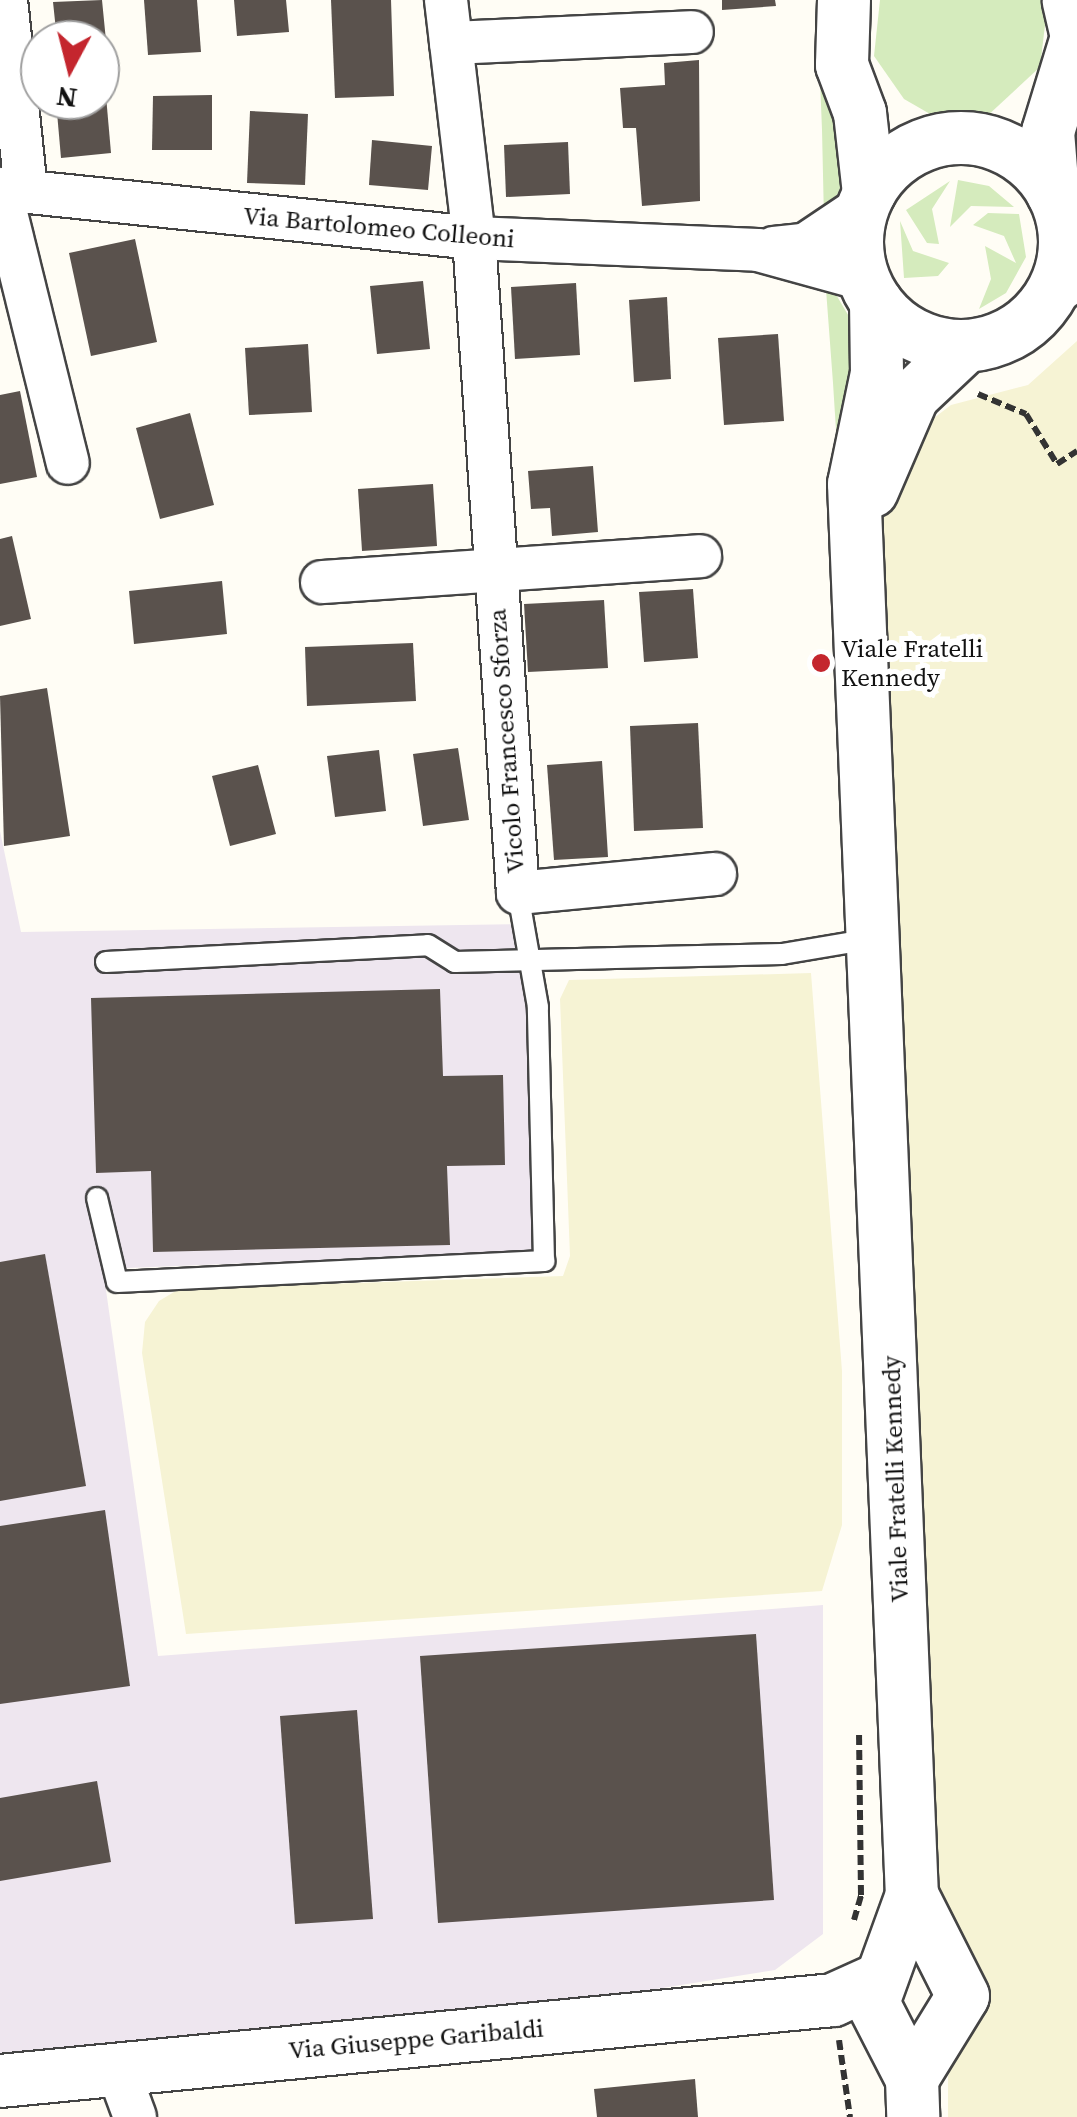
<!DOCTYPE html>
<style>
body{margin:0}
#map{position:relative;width:1077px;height:2117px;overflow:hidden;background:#fffdf5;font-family:"Source Serif 4",serif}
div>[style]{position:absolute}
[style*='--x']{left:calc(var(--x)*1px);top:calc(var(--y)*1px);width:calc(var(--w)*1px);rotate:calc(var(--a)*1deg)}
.industrial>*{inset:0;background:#eee6ef}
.farmland>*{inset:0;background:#f6f3d4}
.green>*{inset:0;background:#d5ebbd}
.building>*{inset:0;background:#5a524d}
.path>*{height:6px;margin-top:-3px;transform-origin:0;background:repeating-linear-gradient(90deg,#333 0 10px,transparent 0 15px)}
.roads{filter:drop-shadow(2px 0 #444) drop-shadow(-2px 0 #444) drop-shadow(0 2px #444) drop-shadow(0 -2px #444)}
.service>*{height:20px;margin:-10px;padding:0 10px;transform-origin:10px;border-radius:10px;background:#fff}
.minor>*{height:42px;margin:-21px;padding:0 21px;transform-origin:21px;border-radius:21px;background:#fff}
.tertiary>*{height:52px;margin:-26px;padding:0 26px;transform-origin:26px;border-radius:26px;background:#fff}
.tertiary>.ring{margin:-26px;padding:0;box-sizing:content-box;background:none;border:52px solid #fff;border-radius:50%}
.dots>*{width:28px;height:28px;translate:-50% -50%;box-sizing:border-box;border:5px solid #fff;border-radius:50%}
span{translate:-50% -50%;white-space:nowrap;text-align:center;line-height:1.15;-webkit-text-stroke:10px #fff;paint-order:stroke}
.street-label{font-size:25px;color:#111}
.poi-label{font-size:25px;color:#111}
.left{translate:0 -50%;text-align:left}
.north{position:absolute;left:20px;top:20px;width:100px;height:100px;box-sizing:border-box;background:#fff;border:2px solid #a0a0a0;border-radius:50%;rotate:187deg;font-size:28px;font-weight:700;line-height:40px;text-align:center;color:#111}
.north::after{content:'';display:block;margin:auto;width:35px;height:45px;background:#c4262e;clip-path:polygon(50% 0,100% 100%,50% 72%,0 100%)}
</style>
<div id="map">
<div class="industrial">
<i style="clip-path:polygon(0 831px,21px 932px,529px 924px,539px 1251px,103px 1269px,158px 1656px,823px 1605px,823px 1934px,775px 1970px,556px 2005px,0 2062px)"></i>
</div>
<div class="farmland">
<i style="clip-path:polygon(1077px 341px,1077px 2117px,948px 2117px,948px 2076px,984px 1994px,938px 1886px,880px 511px,913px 434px,951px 405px,1028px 385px)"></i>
<i style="clip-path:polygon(811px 973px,842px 1371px,842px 1525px,822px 1591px,186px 1634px,142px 1353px,145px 1322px,159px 1301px,179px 1289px,563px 1276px,570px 1256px,560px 999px,569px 980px)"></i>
</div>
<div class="green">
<i style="clip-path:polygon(880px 0,1048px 0,1040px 67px,985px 118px,937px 118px,904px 99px,874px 56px)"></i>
<i style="clip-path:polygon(819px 54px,856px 159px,824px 220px,822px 130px)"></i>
<i style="clip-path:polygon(958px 180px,989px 186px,1014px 207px,971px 206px,950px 227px)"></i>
<i style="clip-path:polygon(950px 181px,932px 209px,939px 244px,927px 243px,906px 210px)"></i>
<i style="clip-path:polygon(988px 213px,1019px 214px,1026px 257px,1006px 293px,979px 309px,991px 279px,985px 246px,1016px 263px,1004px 236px,973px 225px)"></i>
<i style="clip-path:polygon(900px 221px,913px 251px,949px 263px,938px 276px,904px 278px)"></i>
<i style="clip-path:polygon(825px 276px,857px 330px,838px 462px,833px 383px)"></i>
</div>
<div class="building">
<i style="clip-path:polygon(102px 0,108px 61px,100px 62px,100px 40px,57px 40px,53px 2px)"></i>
<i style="clip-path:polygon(144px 0,197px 0,201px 52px,148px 55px)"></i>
<i style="clip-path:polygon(234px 0,286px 0,289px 32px,237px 36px)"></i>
<i style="clip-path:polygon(331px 0,391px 0,394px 96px,335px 98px)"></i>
<i style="clip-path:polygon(722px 0,775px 0,776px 6px,722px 10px)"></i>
<i style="clip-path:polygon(699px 60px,700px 201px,642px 206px,636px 128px,623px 128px,620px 88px,665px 85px,664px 63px)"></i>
<i style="clip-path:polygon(212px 95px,212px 150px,152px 150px,153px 96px)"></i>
<i style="clip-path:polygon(106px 96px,111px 153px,61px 158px,56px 101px)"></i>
<i style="clip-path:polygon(250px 111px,308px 114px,305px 185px,247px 183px)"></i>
<i style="clip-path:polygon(372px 140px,432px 146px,428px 190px,369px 185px)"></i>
<i style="clip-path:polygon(568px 142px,570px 194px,506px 197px,504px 145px)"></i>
<i style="clip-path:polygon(135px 239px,157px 342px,91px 356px,69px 253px)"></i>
<i style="clip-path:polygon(423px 281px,430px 349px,377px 354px,370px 286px)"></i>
<i style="clip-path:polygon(576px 283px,580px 355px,515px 359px,511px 287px)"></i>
<i style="clip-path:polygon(667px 297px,671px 379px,634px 382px,629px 300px)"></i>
<i style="clip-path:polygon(778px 334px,784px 421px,724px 425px,718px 338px)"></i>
<i style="clip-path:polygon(308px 344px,312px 412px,249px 415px,245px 348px)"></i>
<i style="clip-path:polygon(20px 391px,37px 477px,0 484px,0 395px)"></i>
<i style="clip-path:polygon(190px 413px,214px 505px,160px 519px,136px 428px)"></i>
<i style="clip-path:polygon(593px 466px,598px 532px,552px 536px,550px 508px,531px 509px,528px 471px)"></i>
<i style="clip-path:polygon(433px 484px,437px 546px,362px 551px,358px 489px)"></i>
<i style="clip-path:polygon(12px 536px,31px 619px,0 626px,0 539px)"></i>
<i style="clip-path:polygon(222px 581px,227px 634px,134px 644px,129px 591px)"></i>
<i style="clip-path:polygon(693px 589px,698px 658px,644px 662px,639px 592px)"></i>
<i style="clip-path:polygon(604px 600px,608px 668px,528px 672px,524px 604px)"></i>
<i style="clip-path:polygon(413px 643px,416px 701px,307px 706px,305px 647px)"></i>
<i style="clip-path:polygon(47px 688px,70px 836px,4px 846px,0 696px)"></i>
<i style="clip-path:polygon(698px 723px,703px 828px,634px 831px,630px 726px)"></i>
<i style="clip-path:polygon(458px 748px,469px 820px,423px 826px,413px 754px)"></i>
<i style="clip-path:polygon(379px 750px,386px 811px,335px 817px,327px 756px)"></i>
<i style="clip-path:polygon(602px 761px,608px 857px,554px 860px,547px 765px)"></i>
<i style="clip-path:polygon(258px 765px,276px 834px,230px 846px,212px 776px)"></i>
<i style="clip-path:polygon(440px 989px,443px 1076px,503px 1075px,505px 1165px,447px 1166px,450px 1245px,153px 1252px,151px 1171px,96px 1173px,91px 998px)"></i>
<i style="clip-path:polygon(45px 1254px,86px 1486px,0 1501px,0 1262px)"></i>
<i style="clip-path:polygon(105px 1510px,130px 1686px,0 1704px,0 1526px)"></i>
<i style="clip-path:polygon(756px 1634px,774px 1900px,438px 1923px,420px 1656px)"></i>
<i style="clip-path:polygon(357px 1710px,373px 1919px,295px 1924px,280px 1716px)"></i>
<i style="clip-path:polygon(97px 1781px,111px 1862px,0 1881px,0 1798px)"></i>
<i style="clip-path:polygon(695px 2079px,698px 2117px,597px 2117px,594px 2089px)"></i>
</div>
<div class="path">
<i style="--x:978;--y:394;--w:52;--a:22.6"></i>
<i style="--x:1026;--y:414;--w:59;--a:58.2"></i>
<i style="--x:1057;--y:464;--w:24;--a:-33"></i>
<i style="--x:854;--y:1920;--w:26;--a:-74"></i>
<i style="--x:861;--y:1895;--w:161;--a:-90.7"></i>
<i style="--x:839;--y:2040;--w:78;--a:81.9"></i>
</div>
<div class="roads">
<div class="service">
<i style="--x:106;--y:962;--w:322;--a:-3"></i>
<i style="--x:428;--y:945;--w:32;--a:32"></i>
<i style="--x:455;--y:962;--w:327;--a:-1.4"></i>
<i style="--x:782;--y:954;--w:90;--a:-9.6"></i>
<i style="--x:97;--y:1198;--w:86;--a:76.6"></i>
<i style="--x:117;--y:1282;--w:428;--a:-2.8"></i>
<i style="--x:544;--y:1261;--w:254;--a:-91.4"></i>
<i style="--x:538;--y:1007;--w:116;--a:-100"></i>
</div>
<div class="minor">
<i style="--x:6;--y:0;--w:191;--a:84"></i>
<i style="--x:446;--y:0;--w:240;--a:83.3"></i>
<i style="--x:474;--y:238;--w:656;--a:86.16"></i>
<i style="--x:518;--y:893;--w:198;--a:-5.5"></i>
<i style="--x:451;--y:43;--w:241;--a:-2.6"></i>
<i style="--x:0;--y:189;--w:477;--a:5.9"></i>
<i style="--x:474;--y:238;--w:284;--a:2.4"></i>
<i style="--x:758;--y:250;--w:109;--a:15.4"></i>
<i style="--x:0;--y:189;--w:282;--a:76.1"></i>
<i style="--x:774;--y:248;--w:31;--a:-6"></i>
<i style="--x:805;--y:245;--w:70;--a:-33.9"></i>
<i style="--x:1050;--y:297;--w:33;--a:-35"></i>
<i style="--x:322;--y:582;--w:379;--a:-3.9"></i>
<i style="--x:117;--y:2068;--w:52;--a:69.8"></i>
</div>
<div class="tertiary">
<i style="--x:844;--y:0;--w:65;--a:91.8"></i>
<i style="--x:842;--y:65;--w:51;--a:69.4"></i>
<i style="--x:860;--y:113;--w:81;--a:83.6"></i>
<i class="ring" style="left:857px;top:138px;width:156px;height:156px"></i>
<i style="--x:1053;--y:194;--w:62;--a:-94.6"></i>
<i style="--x:1048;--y:132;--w:99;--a:-73"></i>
<i style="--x:1077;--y:37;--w:37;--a:-103"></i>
<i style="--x:876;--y:302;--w:71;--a:89.2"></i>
<i style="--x:877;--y:373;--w:113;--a:101.7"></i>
<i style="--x:854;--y:484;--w:1412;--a:87.65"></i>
<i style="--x:912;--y:1895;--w:115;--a:109.9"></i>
<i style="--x:873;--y:2003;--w:85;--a:62.8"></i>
<i style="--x:912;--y:2079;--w:38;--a:88"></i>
<i style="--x:872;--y:491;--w:103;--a:-66.7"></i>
<i style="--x:913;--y:396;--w:71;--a:-43.3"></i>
<i style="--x:912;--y:2079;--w:97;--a:-58.4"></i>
<i style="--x:963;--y:1996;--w:113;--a:-116.8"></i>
<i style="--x:0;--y:2081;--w:837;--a:-5.55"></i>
<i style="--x:833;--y:2000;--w:46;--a:-24.3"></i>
</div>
</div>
<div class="dots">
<i style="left:821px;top:663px;background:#c4262e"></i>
</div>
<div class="street-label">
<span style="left:379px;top:227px;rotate:5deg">Via Bartolomeo Colleoni</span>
<span style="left:506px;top:741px;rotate:-94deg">Vicolo Francesco Sforza</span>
<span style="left:895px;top:1479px;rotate:-92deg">Viale Fratelli Kennedy</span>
<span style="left:416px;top:2039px;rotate:-5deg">Via Giuseppe Garibaldi</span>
</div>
<div class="poi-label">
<span class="left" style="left:841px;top:663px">Viale Fratelli<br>Kennedy</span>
</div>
<div class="north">N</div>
</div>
